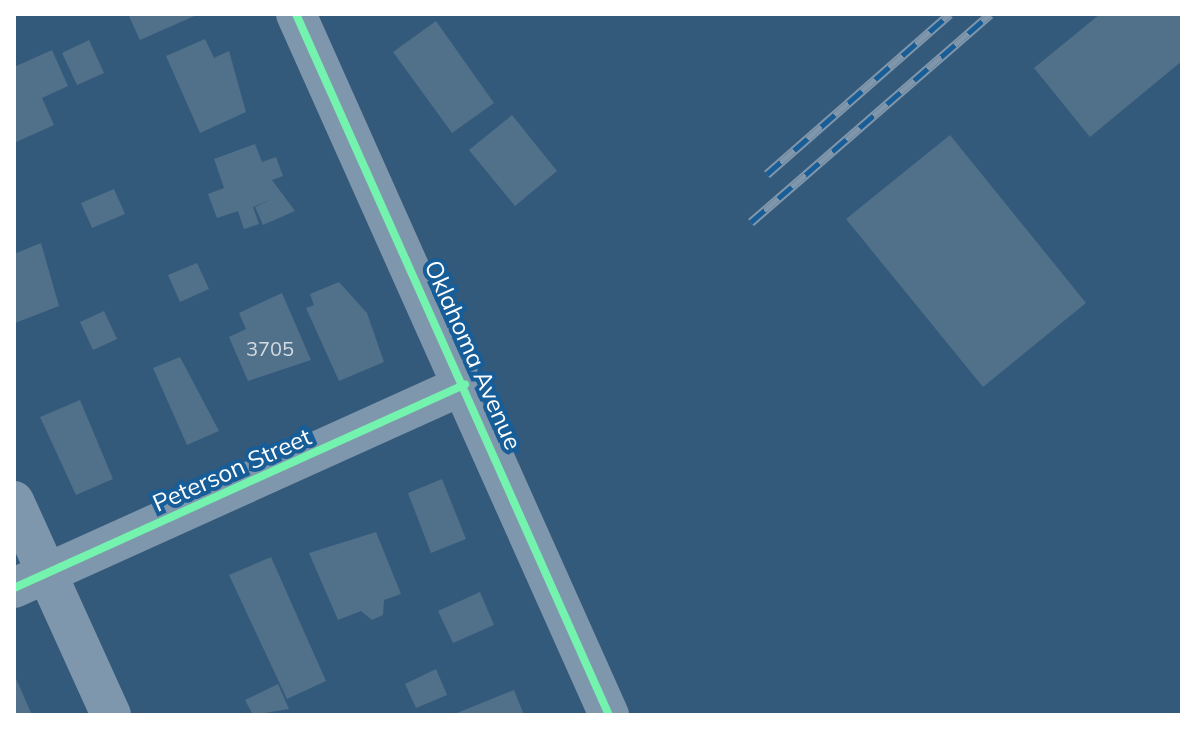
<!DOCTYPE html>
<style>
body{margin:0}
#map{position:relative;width:1196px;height:729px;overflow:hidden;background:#345a7b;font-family:Mulish,sans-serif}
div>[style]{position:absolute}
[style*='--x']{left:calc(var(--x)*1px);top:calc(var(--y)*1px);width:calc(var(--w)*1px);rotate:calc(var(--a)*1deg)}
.building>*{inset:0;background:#51708a}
.minor>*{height:40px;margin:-20px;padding:0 20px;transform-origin:20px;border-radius:20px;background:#7f97ad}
.rail>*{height:9px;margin-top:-4.5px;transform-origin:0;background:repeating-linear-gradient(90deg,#175d98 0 18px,#7f96ab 0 36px);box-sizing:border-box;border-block:2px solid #7f96ab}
.cycleway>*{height:8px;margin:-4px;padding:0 4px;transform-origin:4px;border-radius:4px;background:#73f3ae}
span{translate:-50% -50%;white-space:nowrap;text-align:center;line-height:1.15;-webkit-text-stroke:8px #175d98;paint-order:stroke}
.number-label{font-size:20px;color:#d4dbe2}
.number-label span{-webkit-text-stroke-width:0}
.street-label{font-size:24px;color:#fff}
.frame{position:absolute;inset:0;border:16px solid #fff;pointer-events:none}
</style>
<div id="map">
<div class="building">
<i style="clip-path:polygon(128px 14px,199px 14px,140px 40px)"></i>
<i style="clip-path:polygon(1100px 14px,1182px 14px,1182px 61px,1090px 137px,1034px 68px)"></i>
<i style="clip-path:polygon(436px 21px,494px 103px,452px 133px,393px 52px)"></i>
<i style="clip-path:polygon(205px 39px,214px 58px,229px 51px,246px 112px,200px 133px,166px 56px)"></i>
<i style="clip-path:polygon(89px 40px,104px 73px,77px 85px,62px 53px)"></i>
<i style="clip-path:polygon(52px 50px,68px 86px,42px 98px,54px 125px,14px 143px,14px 67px)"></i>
<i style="clip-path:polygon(512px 115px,557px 171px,515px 206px,469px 150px)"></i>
<i style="clip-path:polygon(950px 135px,1086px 303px,983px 387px,846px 219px)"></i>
<i style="clip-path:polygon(255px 144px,262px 162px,276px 157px,283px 176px,272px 180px,295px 211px,263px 225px,255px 207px,273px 199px,253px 207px,259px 224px,244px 229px,238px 211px,217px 218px,208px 194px,224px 188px,214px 159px)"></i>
<i style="clip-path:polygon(114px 189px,125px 214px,92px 228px,81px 203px)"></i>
<i style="clip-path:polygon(41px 243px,59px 306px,15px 323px,14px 254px)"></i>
<i style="clip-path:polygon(197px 263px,209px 289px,180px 302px,168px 275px)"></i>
<i style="clip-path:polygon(339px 282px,367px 313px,384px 362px,339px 381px,306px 308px,314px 305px,310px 294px)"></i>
<i style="clip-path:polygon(282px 293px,311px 360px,248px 381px,229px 337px,246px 329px,239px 313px)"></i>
<i style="clip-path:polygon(104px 311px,117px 339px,93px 350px,80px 322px)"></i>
<i style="clip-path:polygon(180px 357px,219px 431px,187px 445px,153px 368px)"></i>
<i style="clip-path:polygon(80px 400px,113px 479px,76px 495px,40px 417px)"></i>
<i style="clip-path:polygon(442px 479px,466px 539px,431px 553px,408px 493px)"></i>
<i style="clip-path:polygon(376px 532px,401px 594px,384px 600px,383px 615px,372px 620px,361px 611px,338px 620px,309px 553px)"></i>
<i style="clip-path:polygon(271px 557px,326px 681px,287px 699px,229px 575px)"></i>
<i style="clip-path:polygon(480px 592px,494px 625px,453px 643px,438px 611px)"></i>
<i style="clip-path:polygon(436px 669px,447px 695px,416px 708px,405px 684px)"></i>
<i style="clip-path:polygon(14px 674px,32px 715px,14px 715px)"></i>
<i style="clip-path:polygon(278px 684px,289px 709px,253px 715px,245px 700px)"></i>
<i style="clip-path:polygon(514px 690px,524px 715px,452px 715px)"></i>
</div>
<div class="minor">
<i style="--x:296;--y:14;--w:768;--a:65.94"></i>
<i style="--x:14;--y:501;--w:235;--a:65.6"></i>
<i style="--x:14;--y:588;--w:495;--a:-24.3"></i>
</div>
<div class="rail">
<i style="--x:767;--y:174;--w:243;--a:-41.2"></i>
<i style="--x:751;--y:222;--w:317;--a:-41"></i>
</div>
<div class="cycleway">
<i style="--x:296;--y:14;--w:768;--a:65.94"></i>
<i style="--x:14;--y:588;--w:495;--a:-24.3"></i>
</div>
<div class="number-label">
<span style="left:270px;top:348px">3705</span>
</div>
<div class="street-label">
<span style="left:473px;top:355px;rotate:66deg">Oklahoma Avenue</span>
<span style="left:232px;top:470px;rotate:-24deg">Peterson Street</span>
</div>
<div class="frame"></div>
</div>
